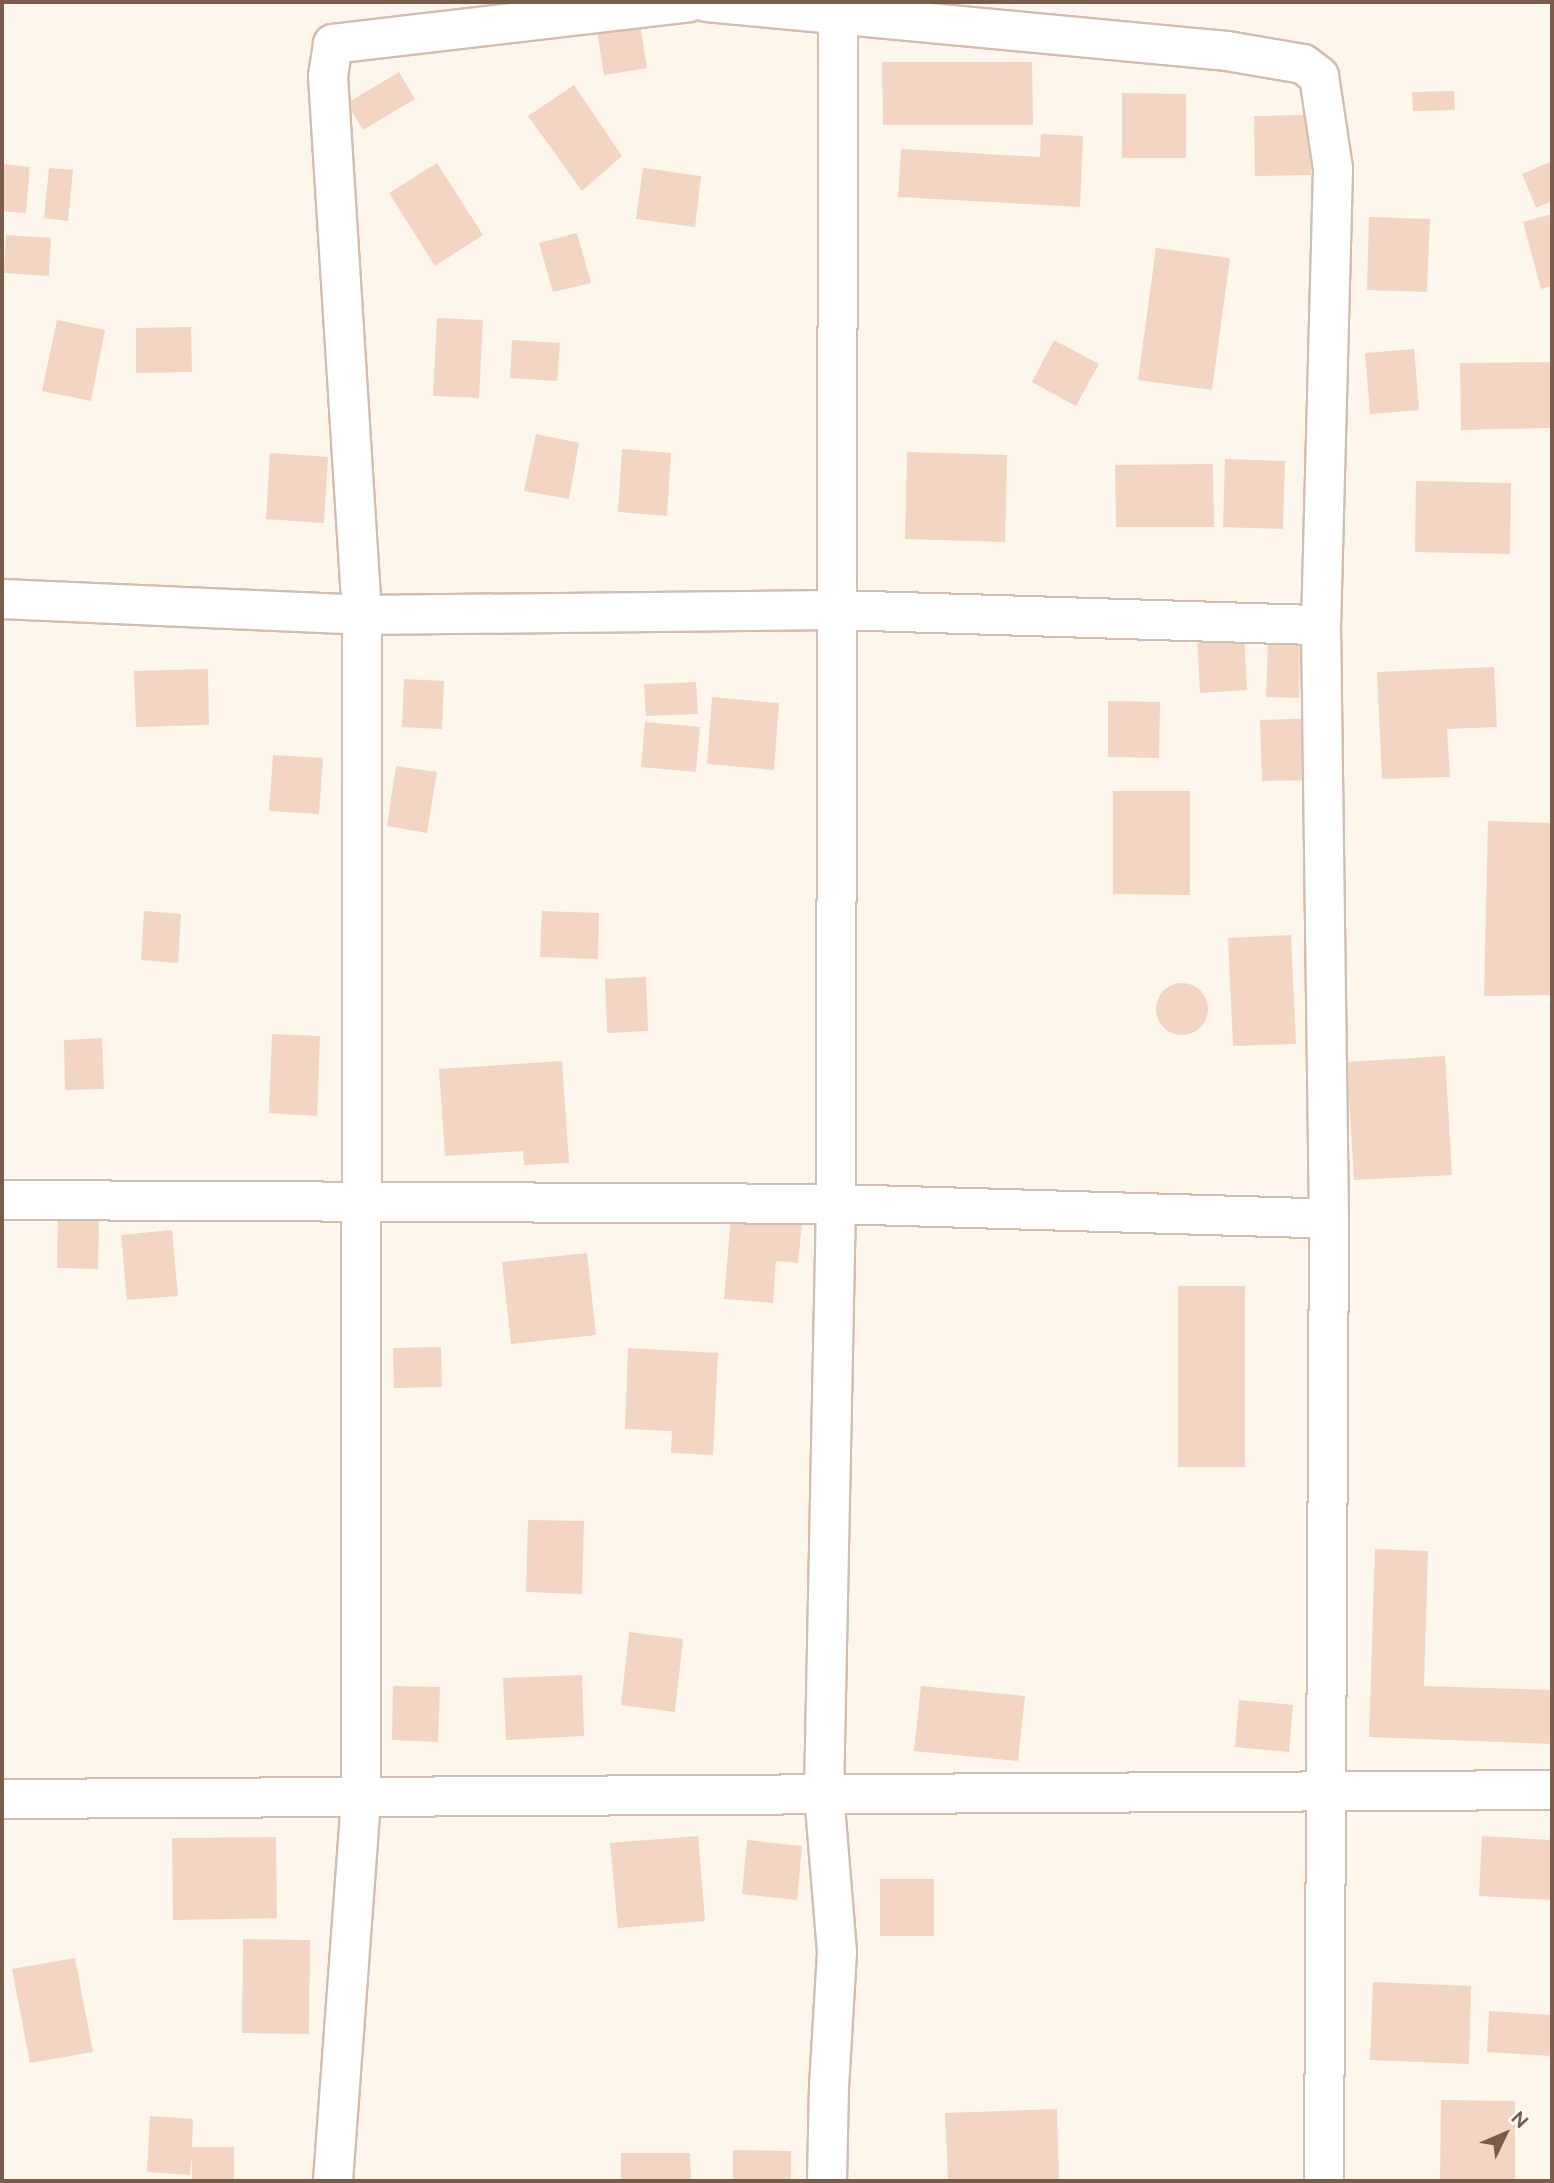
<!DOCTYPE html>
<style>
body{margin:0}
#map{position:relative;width:1554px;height:2183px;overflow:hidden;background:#fdf6ec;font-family:Raleway,sans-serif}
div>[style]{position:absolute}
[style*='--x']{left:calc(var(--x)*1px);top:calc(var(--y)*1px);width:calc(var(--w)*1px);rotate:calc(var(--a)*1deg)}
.building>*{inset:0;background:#f3d5c3}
.round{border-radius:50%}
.roads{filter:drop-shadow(2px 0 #d1beb0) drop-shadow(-2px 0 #d1beb0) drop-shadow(0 2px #d1beb0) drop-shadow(0 -2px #d1beb0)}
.minor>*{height:38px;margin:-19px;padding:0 19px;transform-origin:19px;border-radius:19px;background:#fff}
span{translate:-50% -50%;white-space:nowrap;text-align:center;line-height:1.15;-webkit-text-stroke:6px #fffaf3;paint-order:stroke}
.frame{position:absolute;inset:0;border:4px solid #7a5c4d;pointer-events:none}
.north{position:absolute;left:1470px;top:2099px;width:70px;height:70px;-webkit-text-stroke:5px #fffaf3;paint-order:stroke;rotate:46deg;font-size:19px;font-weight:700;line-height:28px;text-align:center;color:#7a5c4d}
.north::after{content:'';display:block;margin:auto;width:24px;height:32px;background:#7a5c4d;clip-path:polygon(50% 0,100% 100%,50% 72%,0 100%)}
</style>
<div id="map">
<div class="building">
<i style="clip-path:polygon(639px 18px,647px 68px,604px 75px,596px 25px)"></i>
<i style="clip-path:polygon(882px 62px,1032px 62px,1033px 125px,883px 125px)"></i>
<i style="clip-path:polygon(399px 72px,415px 99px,363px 130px,347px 103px)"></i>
<i style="clip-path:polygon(574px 85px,622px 156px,582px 191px,528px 116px)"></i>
<i style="clip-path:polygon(1454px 91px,1455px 110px,1413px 111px,1412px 92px)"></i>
<i style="clip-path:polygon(1122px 93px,1186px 94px,1186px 158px,1122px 158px)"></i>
<i style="clip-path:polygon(1309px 115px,1311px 175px,1255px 176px,1254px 116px)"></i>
<i style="clip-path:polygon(1041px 134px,1083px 136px,1080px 207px,898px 197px,901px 149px,1040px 157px)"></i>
<i style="clip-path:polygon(1552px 161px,1552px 201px,1536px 208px,1522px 174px)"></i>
<i style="clip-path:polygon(437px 163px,483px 235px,435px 266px,389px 193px)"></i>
<i style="clip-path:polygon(2px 164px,30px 167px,26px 213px,2px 211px)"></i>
<i style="clip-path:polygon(49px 168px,73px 170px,68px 221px,44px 218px)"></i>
<i style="clip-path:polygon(643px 168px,701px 176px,695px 227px,636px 219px)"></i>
<i style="clip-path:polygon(1552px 214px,1552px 286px,1541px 289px,1523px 222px)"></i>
<i style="clip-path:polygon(1369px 217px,1430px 219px,1427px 292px,1367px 290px)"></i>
<i style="clip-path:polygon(577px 233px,591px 283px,553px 292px,539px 243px)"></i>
<i style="clip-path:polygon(6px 235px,51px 238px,49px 276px,4px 273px)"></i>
<i style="clip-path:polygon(1156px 248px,1230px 258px,1212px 390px,1138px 380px)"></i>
<i style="clip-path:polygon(437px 318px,483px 320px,479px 398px,433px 396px)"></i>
<i style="clip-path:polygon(57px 320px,105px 330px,91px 401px,42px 391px)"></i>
<i style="clip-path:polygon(191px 327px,192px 372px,136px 373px,136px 328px)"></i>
<i style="clip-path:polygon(512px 340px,560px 343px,557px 381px,510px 378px)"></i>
<i style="clip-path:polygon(1054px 340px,1099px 364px,1076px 406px,1032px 382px)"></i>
<i style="clip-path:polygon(1414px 349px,1419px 410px,1370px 414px,1365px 353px)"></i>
<i style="clip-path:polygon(1552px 362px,1552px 428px,1461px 430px,1460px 363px)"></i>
<i style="clip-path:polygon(536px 434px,579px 443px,569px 499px,524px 491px)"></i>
<i style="clip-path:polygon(622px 449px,671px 453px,667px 516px,618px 512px)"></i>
<i style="clip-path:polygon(907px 452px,1007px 455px,1005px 542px,905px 539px)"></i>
<i style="clip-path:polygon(270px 453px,328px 457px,324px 523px,266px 519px)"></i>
<i style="clip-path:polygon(1225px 459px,1285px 461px,1283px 529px,1223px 527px)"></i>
<i style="clip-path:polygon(1213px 464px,1214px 527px,1116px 527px,1115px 465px)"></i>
<i style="clip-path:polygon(1416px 481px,1511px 483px,1510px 554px,1415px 552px)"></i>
<i style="clip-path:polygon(1244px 632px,1247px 690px,1200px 693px,1197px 635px)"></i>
<i style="clip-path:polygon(1268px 639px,1300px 640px,1299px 698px,1266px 697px)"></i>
<i style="clip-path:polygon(1494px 667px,1497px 727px,1447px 729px,1450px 777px,1382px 779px,1377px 672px)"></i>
<i style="clip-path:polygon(208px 669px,209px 725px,136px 727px,134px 671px)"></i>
<i style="clip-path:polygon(404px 679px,444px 681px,442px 729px,402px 727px)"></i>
<i style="clip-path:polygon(696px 682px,698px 714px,646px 716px,644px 684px)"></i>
<i style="clip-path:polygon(712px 697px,779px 703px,774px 770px,707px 764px)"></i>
<i style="clip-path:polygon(1108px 701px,1160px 702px,1159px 758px,1108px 757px)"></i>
<i style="clip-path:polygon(1317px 718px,1319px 780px,1262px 781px,1260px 720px)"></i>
<i style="clip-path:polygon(645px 722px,700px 727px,696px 772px,641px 767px)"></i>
<i style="clip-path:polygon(273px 755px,323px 758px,319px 814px,269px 811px)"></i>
<i style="clip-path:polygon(396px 766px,437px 772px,427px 833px,387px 826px)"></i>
<i style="clip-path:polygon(1113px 791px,1190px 791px,1190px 895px,1113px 894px)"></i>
<i style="clip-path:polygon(1488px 821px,1552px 823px,1552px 995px,1484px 996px)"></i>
<i style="clip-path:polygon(144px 911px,181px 914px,178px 963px,141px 960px)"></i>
<i style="clip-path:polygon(542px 911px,599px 913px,598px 959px,540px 957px)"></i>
<i style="clip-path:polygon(1291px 935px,1296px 1044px,1233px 1046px,1228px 938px)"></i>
<i style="clip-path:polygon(646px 977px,648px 1031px,607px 1033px,605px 979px)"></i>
<i class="round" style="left:1156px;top:983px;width:52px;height:52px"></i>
<i style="clip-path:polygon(272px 1034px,320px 1036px,317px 1116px,269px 1113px)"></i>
<i style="clip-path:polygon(102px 1038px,104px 1089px,65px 1090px,64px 1040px)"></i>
<i style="clip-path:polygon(1445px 1056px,1452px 1175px,1354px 1180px,1347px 1062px)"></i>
<i style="clip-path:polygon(562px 1061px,569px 1163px,524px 1165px,523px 1151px,445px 1156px,439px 1069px)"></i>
<i style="clip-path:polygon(58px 1215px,99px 1216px,98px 1269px,57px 1268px)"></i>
<i style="clip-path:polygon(731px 1217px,802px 1223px,798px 1263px,776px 1261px,773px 1303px,724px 1299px)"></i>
<i style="clip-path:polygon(172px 1230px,178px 1296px,127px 1300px,121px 1235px)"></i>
<i style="clip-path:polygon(587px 1253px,596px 1335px,511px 1344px,502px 1262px)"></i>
<i style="clip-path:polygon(1178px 1286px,1245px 1286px,1245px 1467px,1178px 1467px)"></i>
<i style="clip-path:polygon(441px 1347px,442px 1387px,394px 1388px,393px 1348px)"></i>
<i style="clip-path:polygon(628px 1348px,718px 1353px,713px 1455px,671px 1453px,672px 1431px,625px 1429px)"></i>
<i style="clip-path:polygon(528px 1520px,584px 1521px,582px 1594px,526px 1592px)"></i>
<i style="clip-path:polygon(1375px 1549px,1428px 1551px,1424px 1686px,1552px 1690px,1552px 1744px,1369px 1737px)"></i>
<i style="clip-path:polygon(629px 1632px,683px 1639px,675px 1712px,621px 1705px)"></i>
<i style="clip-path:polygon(582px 1675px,584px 1736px,506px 1740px,503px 1678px)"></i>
<i style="clip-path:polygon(393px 1686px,440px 1687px,438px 1742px,392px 1740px)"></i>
<i style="clip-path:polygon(921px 1686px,1025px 1696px,1018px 1761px,914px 1751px)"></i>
<i style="clip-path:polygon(1239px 1700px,1293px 1705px,1289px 1752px,1235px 1747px)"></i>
<i style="clip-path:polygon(698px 1836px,705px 1921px,618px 1928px,610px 1843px)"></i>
<i style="clip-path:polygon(1482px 1836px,1552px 1840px,1552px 1900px,1479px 1896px)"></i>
<i style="clip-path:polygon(276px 1837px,277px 1918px,173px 1920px,172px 1838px)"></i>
<i style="clip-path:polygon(747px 1840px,802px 1846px,797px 1900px,742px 1894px)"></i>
<i style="clip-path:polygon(880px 1879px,934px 1879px,934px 1936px,880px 1936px)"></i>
<i style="clip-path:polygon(243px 1939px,310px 1940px,309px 2034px,242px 2033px)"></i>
<i style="clip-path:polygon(75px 1958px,93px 2052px,30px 2063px,12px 1969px)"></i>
<i style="clip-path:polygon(1373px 1982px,1471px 1986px,1469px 2064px,1370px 2060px)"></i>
<i style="clip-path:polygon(1489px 2011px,1552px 2015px,1551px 2056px,1487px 2052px)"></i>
<i style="clip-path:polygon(1441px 2100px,1515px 2101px,1515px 2181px,1440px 2181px)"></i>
<i style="clip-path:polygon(1057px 2109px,1059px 2181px,948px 2181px,945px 2113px)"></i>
<i style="clip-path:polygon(150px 2116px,193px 2119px,192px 2147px,234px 2147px,234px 2181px,192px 2181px,192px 2155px,190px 2175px,147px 2172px)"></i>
<i style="clip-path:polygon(733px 2150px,791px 2151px,791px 2181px,733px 2181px)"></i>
<i style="clip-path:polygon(621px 2153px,690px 2153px,691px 2181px,621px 2181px)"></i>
</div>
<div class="roads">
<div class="minor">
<i style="--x:707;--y:2;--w:522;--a:5.38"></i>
<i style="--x:1227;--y:51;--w:77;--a:9.7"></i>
<i style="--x:1303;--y:64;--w:20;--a:37"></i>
<i style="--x:1319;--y:76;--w:94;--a:81.4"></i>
<i style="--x:1333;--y:169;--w:456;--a:91.5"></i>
<i style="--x:1321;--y:625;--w:594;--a:89.23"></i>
<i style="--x:1329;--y:1219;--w:962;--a:90.3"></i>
<i style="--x:2;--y:599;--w:360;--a:2.5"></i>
<i style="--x:362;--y:615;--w:475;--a:-0.6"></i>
<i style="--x:837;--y:610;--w:484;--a:1.8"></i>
<i style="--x:2;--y:1200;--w:834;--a:0.27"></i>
<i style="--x:836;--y:1204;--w:493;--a:1.7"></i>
<i style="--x:2;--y:1799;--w:1550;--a:-0.33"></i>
<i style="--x:333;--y:2181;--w:386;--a:-85.8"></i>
<i style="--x:361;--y:1796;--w:1181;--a:-89.95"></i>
<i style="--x:362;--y:615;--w:540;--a:-93.61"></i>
<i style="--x:328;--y:76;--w:32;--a:-81"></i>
<i style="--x:333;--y:44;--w:358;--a:-6.7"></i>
<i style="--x:827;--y:2181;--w:94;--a:-88.8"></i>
<i style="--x:829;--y:2087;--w:135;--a:-86.6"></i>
<i style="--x:837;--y:1952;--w:158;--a:-94.7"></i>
<i style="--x:824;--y:1795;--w:591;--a:-88.84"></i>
<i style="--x:836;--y:1204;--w:1202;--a:-89.9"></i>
</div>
</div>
<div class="frame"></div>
<div class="north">N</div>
</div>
